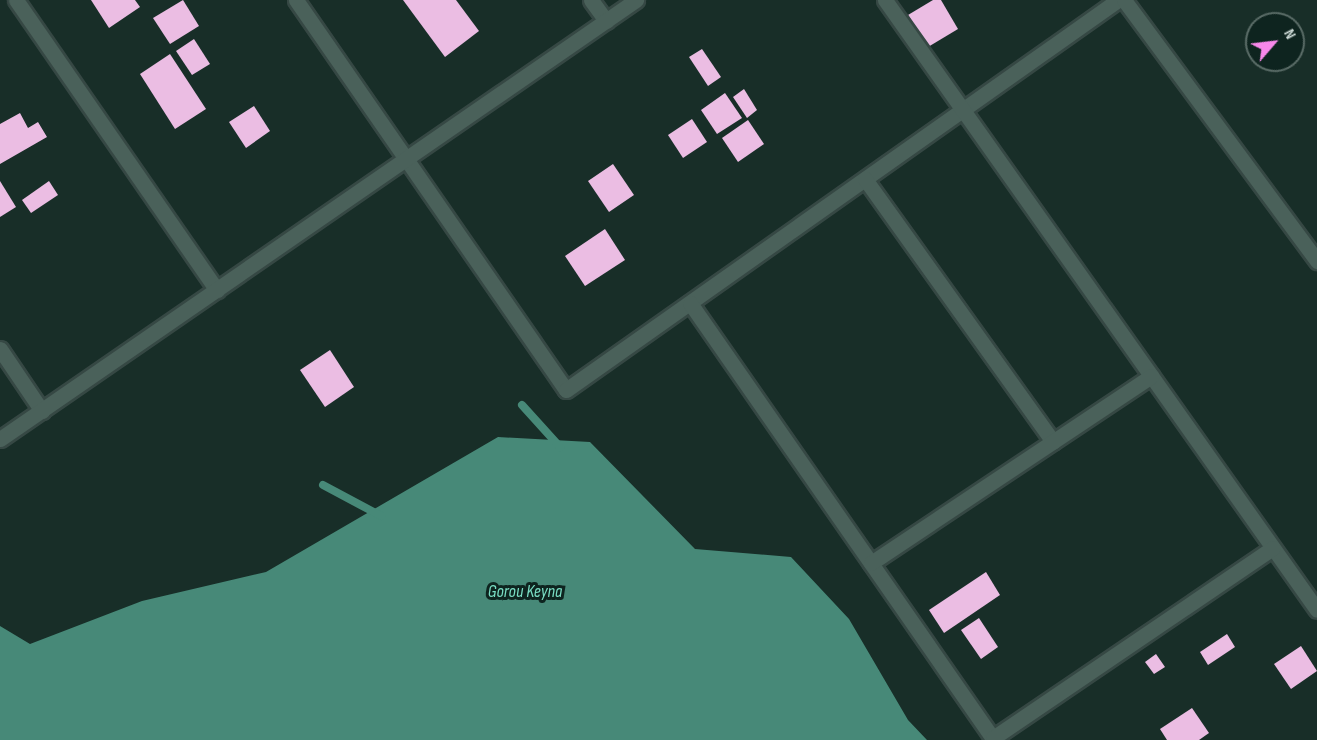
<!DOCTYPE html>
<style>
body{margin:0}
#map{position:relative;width:1317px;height:740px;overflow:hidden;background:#182e28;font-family:"Sofia Sans Condensed",sans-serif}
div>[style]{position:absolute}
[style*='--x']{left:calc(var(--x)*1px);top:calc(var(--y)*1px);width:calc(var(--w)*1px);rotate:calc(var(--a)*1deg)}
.water>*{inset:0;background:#478978}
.stream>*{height:8px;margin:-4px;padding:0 4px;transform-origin:4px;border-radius:4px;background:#478978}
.building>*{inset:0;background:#ebbde3}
.roads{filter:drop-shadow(2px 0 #364844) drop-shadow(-2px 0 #364844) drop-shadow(0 2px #364844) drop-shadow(0 -2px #364844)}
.minor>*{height:15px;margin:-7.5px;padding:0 7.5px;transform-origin:7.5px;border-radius:7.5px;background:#4a615a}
span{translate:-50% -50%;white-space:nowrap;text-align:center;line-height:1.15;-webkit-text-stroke:6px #0e241f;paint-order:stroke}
.water-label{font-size:18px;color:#79ddc3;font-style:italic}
.north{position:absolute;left:1245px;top:12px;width:60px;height:60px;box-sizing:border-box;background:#0e241f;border:2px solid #5a6c67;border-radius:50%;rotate:62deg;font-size:16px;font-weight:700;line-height:24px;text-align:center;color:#cbd8d4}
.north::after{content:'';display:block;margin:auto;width:21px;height:27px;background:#f888ea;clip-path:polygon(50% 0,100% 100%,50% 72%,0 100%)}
</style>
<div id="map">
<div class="water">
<i style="clip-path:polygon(498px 437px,590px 442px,695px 549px,791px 557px,849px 619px,908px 720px,927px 740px,0 740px,0 626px,30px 644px,142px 601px,266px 572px)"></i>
</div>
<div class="stream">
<i style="--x:522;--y:405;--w:57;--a:47.9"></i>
<i style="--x:323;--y:485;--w:66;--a:28.1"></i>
</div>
<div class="building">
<i style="clip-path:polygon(91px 0,135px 0,140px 7px,109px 28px)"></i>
<i style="clip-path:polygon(183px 0,199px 26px,170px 44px,153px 18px)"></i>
<i style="clip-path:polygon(403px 0,456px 0,479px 31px,445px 57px)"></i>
<i style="clip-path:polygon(933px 0,941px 0,958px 29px,928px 47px,908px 15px)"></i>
<i style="clip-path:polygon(194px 39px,210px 64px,192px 75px,176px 51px)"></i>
<i style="clip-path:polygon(702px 49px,721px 77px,708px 86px,689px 57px)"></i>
<i style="clip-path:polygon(170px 54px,206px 109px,175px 129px,140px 74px)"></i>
<i style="clip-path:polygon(744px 89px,757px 110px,747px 118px,733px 97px)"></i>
<i style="clip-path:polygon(725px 93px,742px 118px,717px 134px,701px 110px)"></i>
<i style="clip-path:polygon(254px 106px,270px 131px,246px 148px,229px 122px)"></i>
<i style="clip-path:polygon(20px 113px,28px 128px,38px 122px,47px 137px,0 164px,0 124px)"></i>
<i style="clip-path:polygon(692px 119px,707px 142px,683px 158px,668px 135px)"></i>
<i style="clip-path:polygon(748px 120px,764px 144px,738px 162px,722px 138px)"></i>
<i style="clip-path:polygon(613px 164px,634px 195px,609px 212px,588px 181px)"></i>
<i style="clip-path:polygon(0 181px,16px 207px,0 217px)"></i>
<i style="clip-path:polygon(49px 181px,58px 195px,31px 213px,22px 200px)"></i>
<i style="clip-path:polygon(605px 229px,625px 260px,585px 286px,565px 256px)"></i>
<i style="clip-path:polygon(330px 350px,354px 387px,325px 407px,300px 370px)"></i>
<i style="clip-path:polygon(986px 572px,1000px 595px,944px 633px,929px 610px)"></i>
<i style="clip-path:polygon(979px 618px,998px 647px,981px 659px,961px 630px)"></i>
<i style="clip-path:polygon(1227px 634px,1235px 647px,1208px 665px,1200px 652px)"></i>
<i style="clip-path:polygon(1301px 646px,1317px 671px,1291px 689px,1274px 664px)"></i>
<i style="clip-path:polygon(1156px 654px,1165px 667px,1154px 674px,1145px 662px)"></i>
<i style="clip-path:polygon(1192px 708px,1209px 733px,1199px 740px,1167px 740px,1160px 729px)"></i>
</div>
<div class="roads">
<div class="minor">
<i style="--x:16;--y:0;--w:353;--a:55.3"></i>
<i style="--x:296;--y:0;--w:474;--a:55.3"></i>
<i style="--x:566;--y:390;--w:676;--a:-35.24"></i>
<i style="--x:591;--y:0;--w:26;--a:54"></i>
<i style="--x:885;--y:0;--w:747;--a:54.69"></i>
<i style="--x:1124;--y:0;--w:325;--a:53.5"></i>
<i style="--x:865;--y:179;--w:323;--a:54.4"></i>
<i style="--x:690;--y:303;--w:532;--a:55.18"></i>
<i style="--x:0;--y:349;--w:75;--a:55.9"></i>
<i style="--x:0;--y:439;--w:773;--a:-34.62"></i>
<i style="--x:871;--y:563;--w:337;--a:-33.7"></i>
<i style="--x:993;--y:738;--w:338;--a:-34.2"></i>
</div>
</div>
<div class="water-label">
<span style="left:525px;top:592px">Gorou Keyna</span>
</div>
<div class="north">N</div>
</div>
